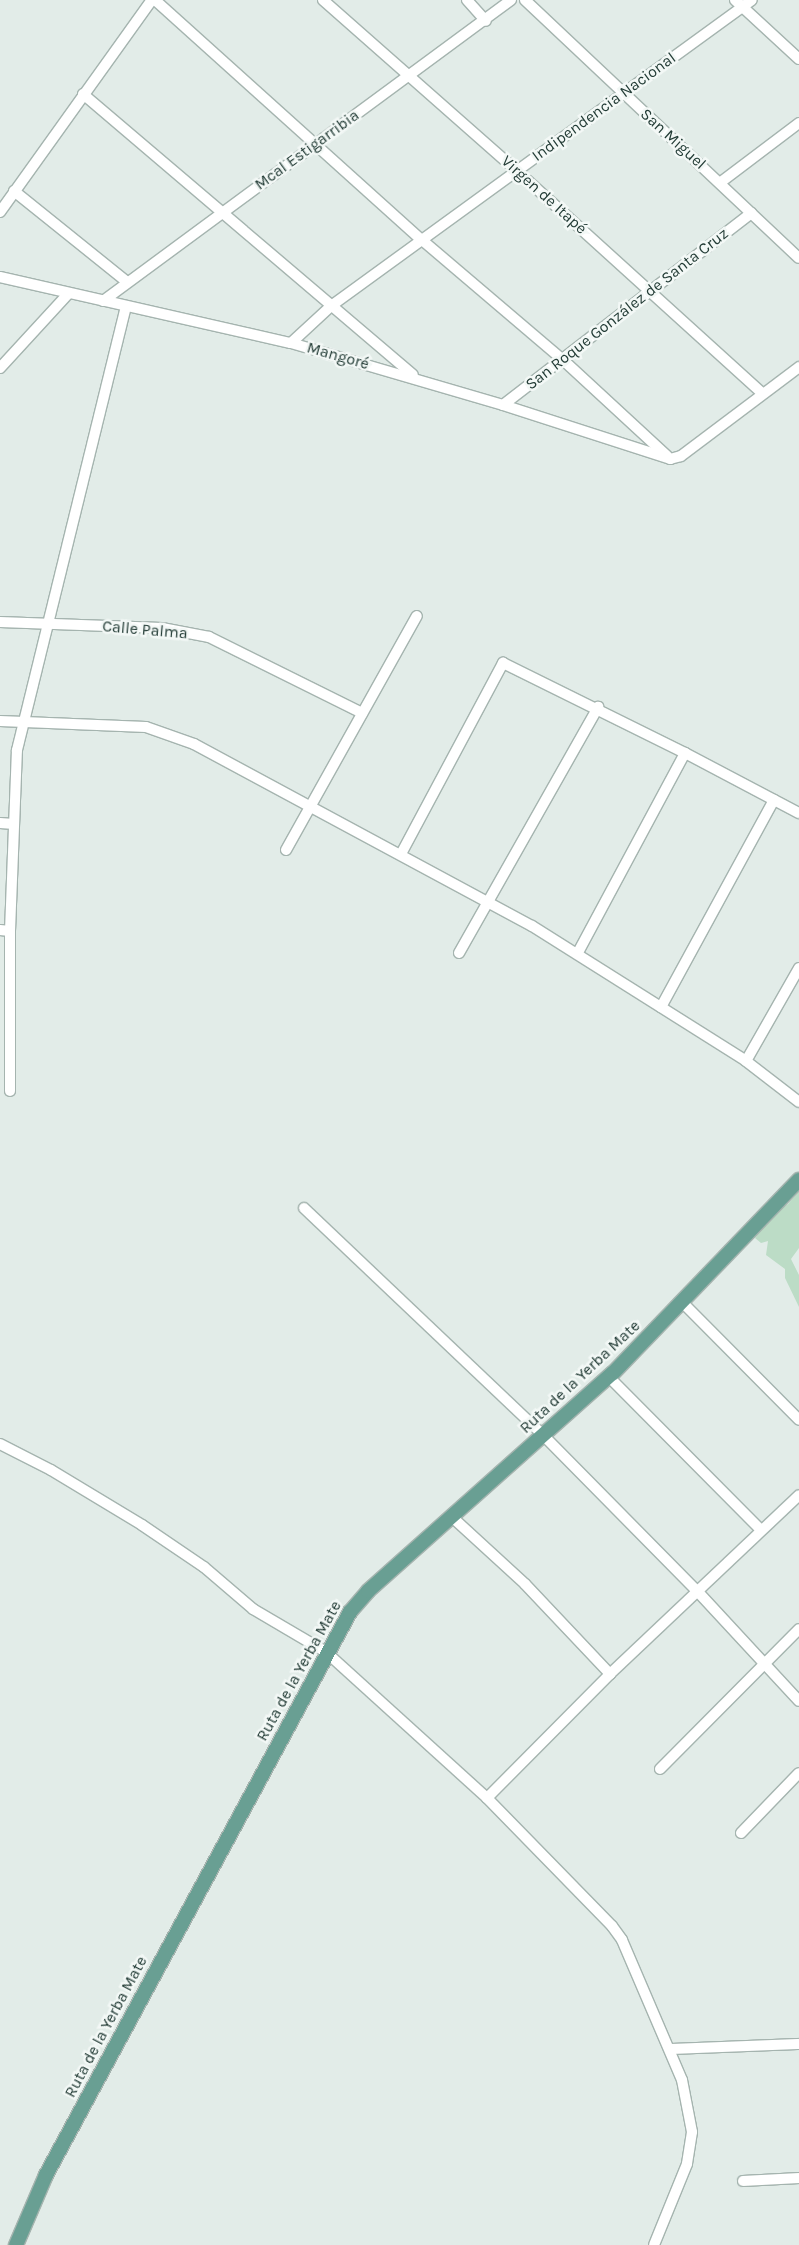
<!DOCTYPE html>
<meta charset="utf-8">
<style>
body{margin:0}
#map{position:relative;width:799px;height:2245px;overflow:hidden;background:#e2ece8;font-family:Karla,sans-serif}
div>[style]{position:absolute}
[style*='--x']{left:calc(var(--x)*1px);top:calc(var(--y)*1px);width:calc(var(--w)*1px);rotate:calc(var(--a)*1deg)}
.green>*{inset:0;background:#bcdcc6}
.roads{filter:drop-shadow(1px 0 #a5b4af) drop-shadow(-1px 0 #a5b4af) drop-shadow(0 1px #a5b4af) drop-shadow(0 -1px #a5b4af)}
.minor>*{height:10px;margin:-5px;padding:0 5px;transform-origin:5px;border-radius:5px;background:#fff}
.major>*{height:14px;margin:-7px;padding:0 7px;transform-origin:7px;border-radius:7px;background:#699f93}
span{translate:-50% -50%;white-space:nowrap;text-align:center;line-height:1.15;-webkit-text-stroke:5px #f3f8f6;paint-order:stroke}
.street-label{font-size:16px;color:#233c36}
</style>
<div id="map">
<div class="green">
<i style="clip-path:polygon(799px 1191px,799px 1248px,791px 1259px,799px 1275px,799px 1307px,785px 1278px,785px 1269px,766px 1255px,768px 1241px,761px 1243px,755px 1238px,777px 1210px,788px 1204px)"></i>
</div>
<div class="roads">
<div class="minor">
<i style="--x:155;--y:0;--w:359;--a:42"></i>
<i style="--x:422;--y:240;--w:184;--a:40.4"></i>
<i style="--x:562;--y:359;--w:143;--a:42.7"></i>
<i style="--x:323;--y:0;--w:257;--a:41.4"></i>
<i style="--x:516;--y:170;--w:332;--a:42.2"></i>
<i style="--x:467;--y:0;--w:28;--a:48"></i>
<i style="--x:525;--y:0;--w:376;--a:43.3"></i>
<i style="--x:735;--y:0;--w:87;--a:42.7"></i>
<i style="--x:83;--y:94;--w:433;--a:40.4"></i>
<i style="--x:721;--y:182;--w:98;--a:-37.1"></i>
<i style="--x:14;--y:191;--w:145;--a:38.8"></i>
<i style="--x:0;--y:212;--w:261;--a:-54.4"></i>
<i style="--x:0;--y:277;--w:298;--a:12.8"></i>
<i style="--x:291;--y:343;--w:221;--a:16.3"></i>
<i style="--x:503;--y:405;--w:176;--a:17.9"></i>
<i style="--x:103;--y:301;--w:507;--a:-36.42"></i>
<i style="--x:291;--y:343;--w:54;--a:-42.8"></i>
<i style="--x:331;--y:306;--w:520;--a:-36.01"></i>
<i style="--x:0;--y:368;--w:102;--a:-47.4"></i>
<i style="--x:503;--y:405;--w:314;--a:-37.7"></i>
<i style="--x:670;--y:459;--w:11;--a:-15"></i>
<i style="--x:681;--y:456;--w:148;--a:-37"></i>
<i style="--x:0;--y:622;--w:162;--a:2.1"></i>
<i style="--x:162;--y:628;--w:48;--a:10.8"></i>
<i style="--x:209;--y:637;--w:171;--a:26.4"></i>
<i style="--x:0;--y:721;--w:146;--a:2.4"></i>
<i style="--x:146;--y:727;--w:51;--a:19.5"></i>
<i style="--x:194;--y:744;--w:384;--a:28.3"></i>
<i style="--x:532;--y:926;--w:253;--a:32.2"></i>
<i style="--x:746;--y:1061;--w:67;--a:37.7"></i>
<i style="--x:685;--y:753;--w:129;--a:27.8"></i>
<i style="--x:0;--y:823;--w:14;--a:4"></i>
<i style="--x:286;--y:850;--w:268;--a:-60.8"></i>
<i style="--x:401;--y:854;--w:217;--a:-61.9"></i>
<i style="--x:503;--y:663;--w:203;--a:26.3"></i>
<i style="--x:685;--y:753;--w:228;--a:118.2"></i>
<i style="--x:0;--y:930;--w:10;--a:6"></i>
<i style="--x:459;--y:953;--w:283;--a:-60.5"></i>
<i style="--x:661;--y:1007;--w:236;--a:-61.4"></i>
<i style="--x:746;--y:1061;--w:107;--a:-60.3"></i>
<i style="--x:10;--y:1091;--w:160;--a:-90"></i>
<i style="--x:10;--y:931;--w:181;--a:-87.8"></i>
<i style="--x:17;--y:750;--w:457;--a:-76.2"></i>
<i style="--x:304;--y:1208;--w:331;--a:43.5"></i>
<i style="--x:544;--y:1436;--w:221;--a:45.4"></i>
<i style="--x:699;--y:1593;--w:147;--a:47.2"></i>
<i style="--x:682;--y:1302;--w:166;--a:45.2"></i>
<i style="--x:609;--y:1377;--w:216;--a:45.2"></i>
<i style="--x:0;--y:1444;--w:57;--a:27"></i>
<i style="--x:51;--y:1470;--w:106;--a:31.1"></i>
<i style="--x:142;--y:1525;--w:75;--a:34.1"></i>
<i style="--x:204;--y:1567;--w:65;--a:40.6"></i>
<i style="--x:253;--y:1609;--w:85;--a:30.5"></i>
<i style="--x:326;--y:1652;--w:217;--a:42.2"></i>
<i style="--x:487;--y:1798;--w:179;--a:45.7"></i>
<i style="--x:612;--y:1926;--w:17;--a:54"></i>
<i style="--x:622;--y:1940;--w:152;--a:66.8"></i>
<i style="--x:682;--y:2080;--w:53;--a:79.1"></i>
<i style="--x:692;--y:2132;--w:32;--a:99"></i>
<i style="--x:687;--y:2164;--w:87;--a:112.2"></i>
<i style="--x:452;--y:1517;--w:99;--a:42.5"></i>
<i style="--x:525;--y:1584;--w:124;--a:46.6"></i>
<i style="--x:660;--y:1769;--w:197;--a:-45.2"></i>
<i style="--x:487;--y:1798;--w:175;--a:-45.2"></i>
<i style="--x:610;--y:1674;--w:260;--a:-43.4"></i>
<i style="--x:741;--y:1833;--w:83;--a:-46"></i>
<i style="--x:670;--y:2049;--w:129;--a:-2.2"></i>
<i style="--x:743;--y:2181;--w:56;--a:-3.1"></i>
</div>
<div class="major">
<i style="--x:16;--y:2245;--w:76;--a:-66.8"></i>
<i style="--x:46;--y:2175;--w:640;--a:-61.63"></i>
<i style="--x:350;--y:1612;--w:28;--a:-49"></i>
<i style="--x:368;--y:1591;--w:328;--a:-41.7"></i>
<i style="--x:613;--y:1373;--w:268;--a:-46.1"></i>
</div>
</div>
<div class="street-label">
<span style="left:604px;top:107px;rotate:-36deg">Indipendencia Nacional</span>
<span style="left:673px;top:139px;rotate:42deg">San Miguel</span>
<span style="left:307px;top:150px;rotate:-36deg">Mcal Estigarribia</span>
<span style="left:544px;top:195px;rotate:42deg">Virgen de Itapé</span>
<span style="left:627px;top:309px;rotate:-38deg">San Roque González de Santa Cruz</span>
<span style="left:338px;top:356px;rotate:16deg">Mangoré</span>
<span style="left:145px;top:630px;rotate:5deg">Calle Palma</span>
<span style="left:580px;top:1377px;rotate:-43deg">Ruta de la Yerba Mate</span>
<span style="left:299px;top:1671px;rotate:-61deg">Ruta de la Yerba Mate</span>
<span style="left:106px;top:2027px;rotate:-62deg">Ruta de la Yerba Mate</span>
</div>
</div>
